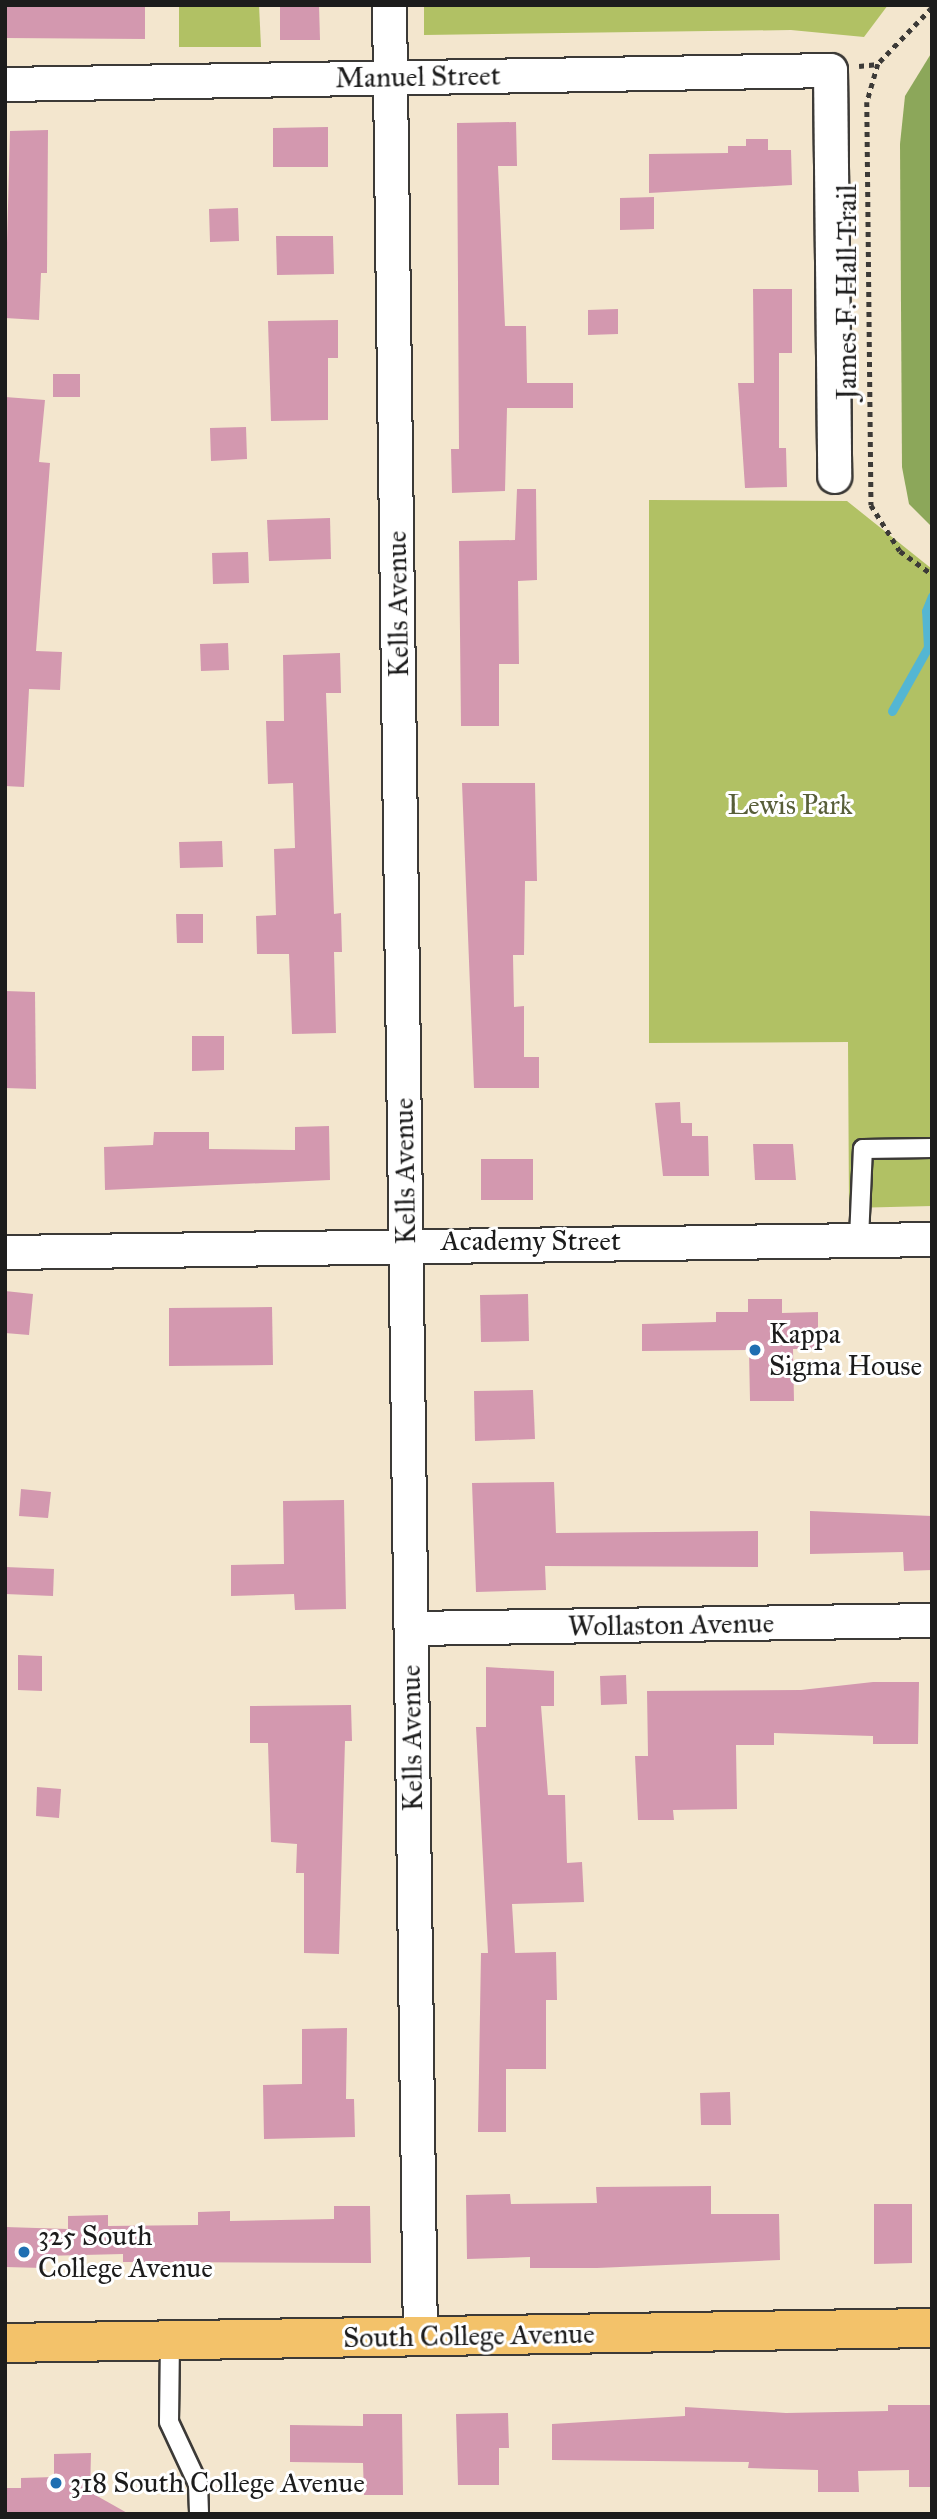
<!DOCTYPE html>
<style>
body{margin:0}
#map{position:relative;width:937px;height:2519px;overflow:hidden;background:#f3e6ce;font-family:"IM FELL Great Primer",serif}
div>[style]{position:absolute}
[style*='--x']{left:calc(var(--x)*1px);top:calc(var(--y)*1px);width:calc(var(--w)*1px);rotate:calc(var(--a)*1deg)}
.green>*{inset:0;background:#b1c164}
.forest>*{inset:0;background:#8ca75a}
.stream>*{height:9px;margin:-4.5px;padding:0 4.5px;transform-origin:4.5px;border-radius:4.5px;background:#54b6d3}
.building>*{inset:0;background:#d398af}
.path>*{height:4.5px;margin-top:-2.25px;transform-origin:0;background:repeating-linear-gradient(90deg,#3c3a37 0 5px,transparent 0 10px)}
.roads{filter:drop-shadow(2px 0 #3c3a37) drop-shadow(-2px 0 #3c3a37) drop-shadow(0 2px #3c3a37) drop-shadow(0 -2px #3c3a37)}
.lane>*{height:18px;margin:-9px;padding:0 9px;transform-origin:9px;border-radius:9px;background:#fff}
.street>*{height:33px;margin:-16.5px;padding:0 16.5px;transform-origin:16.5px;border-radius:16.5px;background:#fff}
.primary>*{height:38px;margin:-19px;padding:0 19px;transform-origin:19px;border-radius:19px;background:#f3c26a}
.dots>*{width:19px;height:19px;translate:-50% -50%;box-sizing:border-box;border:4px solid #fff;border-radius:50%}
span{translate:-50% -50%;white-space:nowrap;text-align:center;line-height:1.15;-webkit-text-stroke:6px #fff;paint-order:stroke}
.street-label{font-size:28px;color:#1c1c1c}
.park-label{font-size:28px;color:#585e39}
.poi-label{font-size:28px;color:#1c1c1c}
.left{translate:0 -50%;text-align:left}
.frame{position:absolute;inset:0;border:7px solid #1c1c1c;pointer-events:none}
</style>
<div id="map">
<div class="green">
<i style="clip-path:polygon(179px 5px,259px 5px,261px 47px,179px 47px)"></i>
<i style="clip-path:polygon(424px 5px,888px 5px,864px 37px,791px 30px,424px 35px)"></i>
<i style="clip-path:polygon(649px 500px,847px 501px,932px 569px,932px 1206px,849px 1208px,848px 1042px,649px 1043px)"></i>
</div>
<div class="forest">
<i style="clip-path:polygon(932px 52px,932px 527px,909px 504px,902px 467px,900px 144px,905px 96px)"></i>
</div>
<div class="stream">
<i style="--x:892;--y:711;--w:73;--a:-60.6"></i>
<i style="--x:928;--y:647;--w:36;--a:-93"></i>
<i style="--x:926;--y:611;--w:16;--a:-68"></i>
</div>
<div class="building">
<i style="clip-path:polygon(5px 5px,145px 5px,145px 39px,5px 38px)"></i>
<i style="clip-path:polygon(280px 5px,319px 5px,320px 40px,280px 40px)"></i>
<i style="clip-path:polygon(516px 122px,517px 166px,498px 166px,505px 326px,526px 326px,527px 383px,573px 383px,573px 408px,507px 408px,505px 491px,452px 493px,451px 449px,459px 449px,457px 123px)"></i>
<i style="clip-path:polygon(328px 127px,328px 167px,273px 167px,273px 128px)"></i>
<i style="clip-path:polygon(48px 130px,47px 273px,41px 273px,39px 320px,5px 318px,10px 131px)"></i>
<i style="clip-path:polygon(746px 139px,768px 139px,768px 150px,791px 150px,792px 185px,649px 193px,649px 154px,728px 153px,728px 146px,746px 146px)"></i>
<i style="clip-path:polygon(654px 197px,654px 229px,620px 230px,620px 198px)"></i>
<i style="clip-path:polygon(238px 208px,239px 241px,210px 242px,209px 209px)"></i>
<i style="clip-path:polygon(276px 236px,333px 236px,334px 274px,277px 275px)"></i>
<i style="clip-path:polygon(753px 289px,792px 289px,792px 353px,779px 353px,779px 448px,786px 448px,787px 487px,745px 488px,738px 383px,754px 383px)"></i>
<i style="clip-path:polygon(618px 309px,618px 334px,588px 335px,588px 310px)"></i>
<i style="clip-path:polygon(338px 320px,338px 358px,328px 358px,328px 420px,271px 421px,268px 321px)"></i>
<i style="clip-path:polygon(53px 374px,80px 374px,80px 397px,53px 397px)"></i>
<i style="clip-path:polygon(5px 397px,45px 400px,39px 462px,50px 463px,36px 651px,62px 652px,60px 690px,29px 689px,24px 787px,5px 786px)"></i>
<i style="clip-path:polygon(246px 427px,247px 459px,211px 461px,210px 428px)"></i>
<i style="clip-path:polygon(517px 489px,536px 489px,537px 580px,518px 581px,519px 664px,499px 664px,499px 726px,461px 726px,459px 541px,515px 540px)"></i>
<i style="clip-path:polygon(330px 518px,331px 559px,269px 561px,267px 520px)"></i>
<i style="clip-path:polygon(248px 552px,249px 583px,213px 584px,212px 553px)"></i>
<i style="clip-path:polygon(228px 643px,229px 670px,201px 671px,200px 644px)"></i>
<i style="clip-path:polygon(340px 653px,341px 693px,326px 693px,334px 914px,341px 913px,342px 952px,334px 952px,336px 1033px,292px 1034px,289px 954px,257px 954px,256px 916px,276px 915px,274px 849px,295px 848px,293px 783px,268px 784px,266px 721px,284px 721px,283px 655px)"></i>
<i style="clip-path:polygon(462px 783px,535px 783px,537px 881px,525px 881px,524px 955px,513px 955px,514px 1007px,524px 1006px,524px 1057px,539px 1057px,539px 1088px,474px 1088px)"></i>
<i style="clip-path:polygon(222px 841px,223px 867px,180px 868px,179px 842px)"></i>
<i style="clip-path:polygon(176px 914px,203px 914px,203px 943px,177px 943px)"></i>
<i style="clip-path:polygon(5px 991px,35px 992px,36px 1089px,5px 1088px)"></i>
<i style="clip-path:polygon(192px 1036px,224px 1036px,224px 1070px,192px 1071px)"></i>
<i style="clip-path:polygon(680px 1102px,681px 1123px,692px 1123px,692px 1136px,708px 1136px,709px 1176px,663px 1176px,655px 1103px)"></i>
<i style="clip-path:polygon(329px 1126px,330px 1180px,105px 1190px,104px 1147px,153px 1145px,154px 1132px,209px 1132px,209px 1149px,295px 1150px,295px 1127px)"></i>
<i style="clip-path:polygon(753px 1144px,793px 1144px,796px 1180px,755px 1180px)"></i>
<i style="clip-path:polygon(481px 1159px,533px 1159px,533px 1200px,481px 1200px)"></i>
<i style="clip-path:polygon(5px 1291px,33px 1294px,29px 1335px,5px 1333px)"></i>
<i style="clip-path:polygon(528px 1294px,529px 1341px,481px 1342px,480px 1295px)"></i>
<i style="clip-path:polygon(748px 1299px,782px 1299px,782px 1313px,818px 1312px,818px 1349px,793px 1349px,794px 1401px,750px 1401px,749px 1350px,642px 1351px,642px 1324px,716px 1322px,716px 1312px,748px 1312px)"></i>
<i style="clip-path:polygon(272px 1307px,273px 1365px,169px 1366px,169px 1308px)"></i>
<i style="clip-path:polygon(533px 1390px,535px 1439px,475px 1441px,474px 1391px)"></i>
<i style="clip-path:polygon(554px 1482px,556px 1533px,758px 1531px,758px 1567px,545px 1566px,546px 1590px,476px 1592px,472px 1483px)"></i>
<i style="clip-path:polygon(21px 1489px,51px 1492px,48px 1518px,19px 1516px)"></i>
<i style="clip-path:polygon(344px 1500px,346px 1609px,295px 1610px,294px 1594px,231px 1596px,231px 1565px,284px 1564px,283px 1501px)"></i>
<i style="clip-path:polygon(810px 1511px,932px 1516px,932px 1570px,904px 1571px,903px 1552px,810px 1554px)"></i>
<i style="clip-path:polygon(5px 1567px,54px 1569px,53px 1596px,5px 1594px)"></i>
<i style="clip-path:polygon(18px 1655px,42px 1656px,42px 1691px,18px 1690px)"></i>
<i style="clip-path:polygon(486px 1667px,554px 1671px,554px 1706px,541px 1706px,548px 1795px,565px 1795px,567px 1863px,582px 1862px,584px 1902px,512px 1904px,515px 1953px,556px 1952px,557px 2000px,546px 2000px,546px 2069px,506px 2069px,506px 2132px,478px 2132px,481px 1953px,488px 1953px,476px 1727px,486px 1727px)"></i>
<i style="clip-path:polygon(626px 1675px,627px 1704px,601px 1705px,600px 1676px)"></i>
<i style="clip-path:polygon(873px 1682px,919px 1682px,918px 1744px,873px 1744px,873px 1736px,774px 1733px,774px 1745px,736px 1745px,737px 1809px,673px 1810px,674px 1820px,638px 1820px,635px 1756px,648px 1756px,647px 1691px,801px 1690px)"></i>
<i style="clip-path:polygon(351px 1705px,352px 1741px,345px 1741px,339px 1954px,304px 1953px,304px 1873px,296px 1873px,297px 1844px,271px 1842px,268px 1743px,250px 1743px,250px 1706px)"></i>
<i style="clip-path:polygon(37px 1787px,61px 1789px,59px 1818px,36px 1816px)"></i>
<i style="clip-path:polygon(347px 2028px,346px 2099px,354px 2099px,355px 2137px,264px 2139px,263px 2085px,302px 2084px,302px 2029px)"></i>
<i style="clip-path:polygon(730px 2092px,731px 2125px,701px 2125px,700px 2093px)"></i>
<i style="clip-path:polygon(711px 2186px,711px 2214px,779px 2214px,780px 2260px,597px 2268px,530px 2268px,530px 2257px,467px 2259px,466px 2195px,510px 2194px,511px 2204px,597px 2203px,596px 2187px)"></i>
<i style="clip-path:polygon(874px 2204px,912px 2204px,912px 2263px,874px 2264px)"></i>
<i style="clip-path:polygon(334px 2206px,370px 2206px,371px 2263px,123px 2262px,123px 2254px,43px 2256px,43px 2268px,5px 2267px,5px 2227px,68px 2229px,68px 2216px,108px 2215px,108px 2226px,198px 2225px,198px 2212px,230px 2211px,230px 2221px,334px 2219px)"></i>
<i style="clip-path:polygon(888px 2405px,932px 2405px,932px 2487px,909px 2487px,909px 2470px,858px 2471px,859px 2492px,818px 2492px,818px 2470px,748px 2468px,749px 2462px,552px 2460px,552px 2424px,685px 2416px,685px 2407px,786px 2413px,888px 2411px)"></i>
<i style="clip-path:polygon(508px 2413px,509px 2448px,499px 2448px,499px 2485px,458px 2485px,456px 2414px)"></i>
<i style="clip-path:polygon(363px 2414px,402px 2414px,403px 2495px,364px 2495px,363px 2463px,290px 2462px,290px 2425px,363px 2426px)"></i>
<i style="clip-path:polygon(91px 2453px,90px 2492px,129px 2514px,5px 2514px,5px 2488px,21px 2488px,21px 2478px,54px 2477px,54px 2454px)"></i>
</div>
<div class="path">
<i style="--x:932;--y:8;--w:78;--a:134"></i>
<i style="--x:878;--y:64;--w:40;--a:106"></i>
<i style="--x:867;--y:102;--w:403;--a:89.4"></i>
<i style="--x:871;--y:505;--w:54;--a:57.8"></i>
<i style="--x:900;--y:551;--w:39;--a:36"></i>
<i style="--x:859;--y:66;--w:19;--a:-6"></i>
</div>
<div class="roads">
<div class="lane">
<i style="--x:859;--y:1239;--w:90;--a:-87.5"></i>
<i style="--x:863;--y:1149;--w:69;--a:-0.8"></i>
<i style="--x:170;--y:2340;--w:82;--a:90.7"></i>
<i style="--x:169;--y:2422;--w:68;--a:64.9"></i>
<i style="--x:198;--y:2484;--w:30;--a:88"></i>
</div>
<div class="street">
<i style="--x:389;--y:5;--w:2332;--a:89.24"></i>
<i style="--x:5;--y:84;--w:825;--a:-0.97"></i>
<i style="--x:830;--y:70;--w:406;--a:89.4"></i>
<i style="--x:5;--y:1252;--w:927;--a:-0.8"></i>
<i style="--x:411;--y:1628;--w:521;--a:-0.88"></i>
</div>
<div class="primary">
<i style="--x:5;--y:2343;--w:927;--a:-0.93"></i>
</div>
</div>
<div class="dots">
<i style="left:755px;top:1350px;background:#1f6fb2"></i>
<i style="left:24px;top:2252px;background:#1f6fb2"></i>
<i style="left:56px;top:2483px;background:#1f6fb2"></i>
</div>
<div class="street-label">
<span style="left:418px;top:77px;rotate:-1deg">Manuel Street</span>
<span style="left:847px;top:292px;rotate:-90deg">James F. Hall Trail</span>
<span style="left:398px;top:604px;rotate:-91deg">Kells Avenue</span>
<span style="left:405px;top:1171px;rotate:-91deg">Kells Avenue</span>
<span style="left:531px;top:1241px">Academy Street</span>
<span style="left:671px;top:1625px;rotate:-1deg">Wollaston Avenue</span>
<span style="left:412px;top:1738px;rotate:-91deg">Kells Avenue</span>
<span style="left:469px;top:2336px;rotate:-1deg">South College Avenue</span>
</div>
<div class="park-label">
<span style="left:790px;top:805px">Lewis Park</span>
</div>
<div class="poi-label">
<span class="left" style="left:769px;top:1350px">Kappa<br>Sigma House</span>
<span class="left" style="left:38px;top:2252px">325 South<br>College Avenue</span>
<span class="left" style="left:70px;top:2483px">318 South College Avenue</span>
</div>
<div class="frame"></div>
</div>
